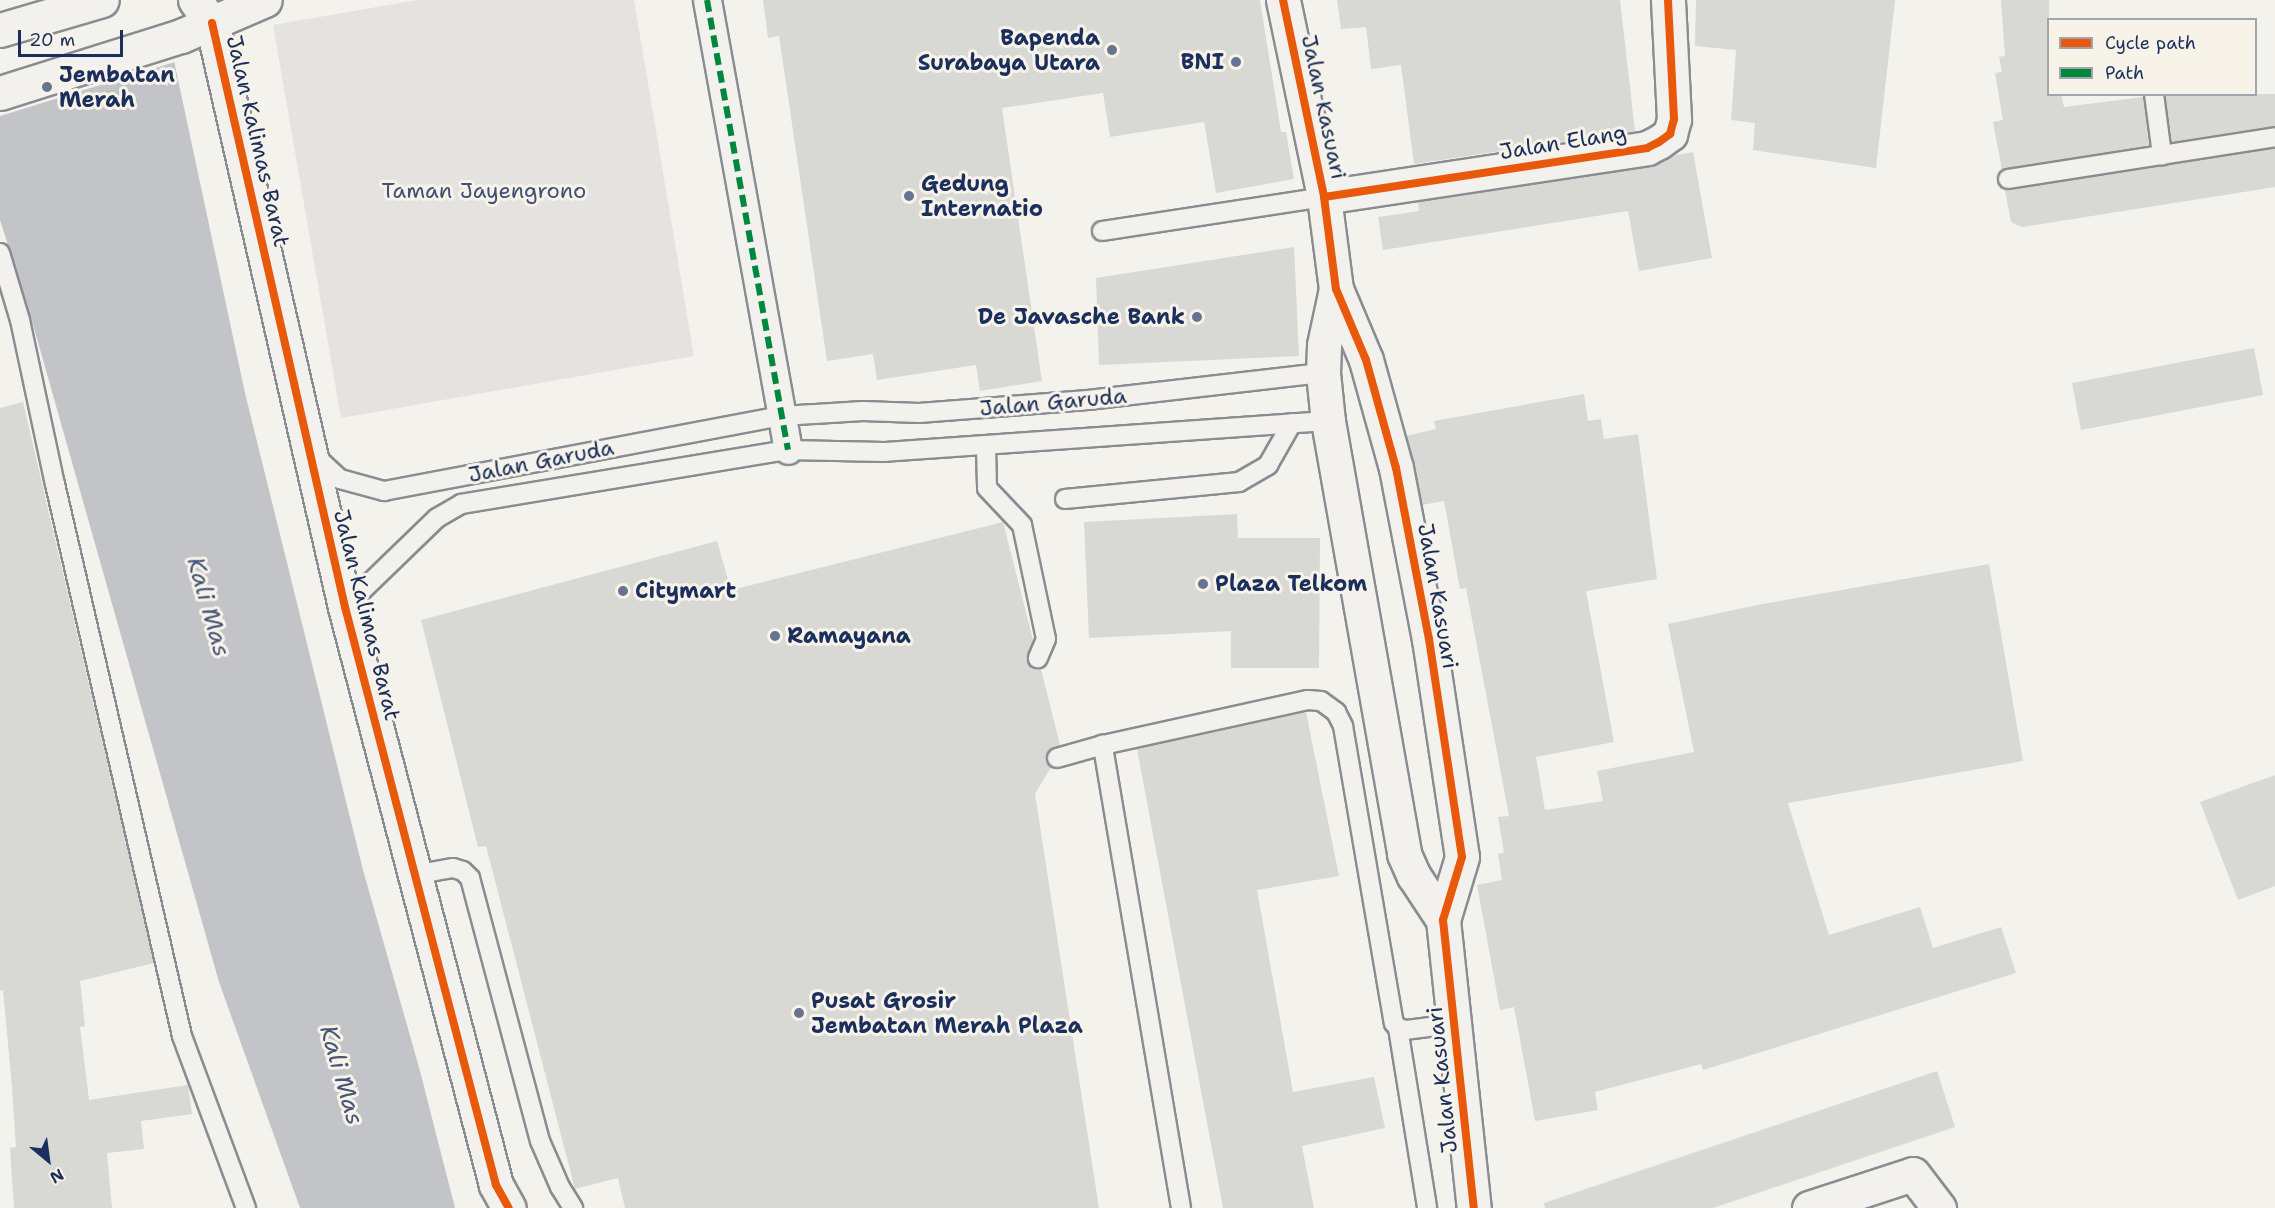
<!DOCTYPE html>
<style>
body{margin:0}
#map{position:relative;width:2275px;height:1208px;overflow:hidden;background:#f4f2ec;font-family:"Shantell Sans",sans-serif}
div>[style]{position:absolute}
[style*='--x']{left:calc(var(--x)*1px);top:calc(var(--y)*1px);width:calc(var(--w)*1px);rotate:calc(var(--a)*1deg)}
.built>*{inset:0;background:#e4e3df}
.water>*{inset:0;background:#c2c4c8}
.pier>*{inset:0;background:#f4f2ec}
.building>*{inset:0;background:#d8d8d5}
.roads{filter:drop-shadow(2px 0 #898c92) drop-shadow(-2px 0 #898c92) drop-shadow(0 2px #898c92) drop-shadow(0 -2px #898c92)}
.service>*{height:18px;margin:-9px;padding:0 9px;transform-origin:9px;border-radius:9px;background:#f2f1ed}
.pedestrian>*{height:27px;margin:-13.5px;padding:0 13.5px;transform-origin:13.5px;border-radius:13.5px;background:#f2f1ed}
.minor>*{height:33px;margin:-16.5px;padding:0 16.5px;transform-origin:16.5px;border-radius:16.5px;background:#f2f1ed}
.tertiary>*{height:33px;margin:-16.5px;padding:0 16.5px;transform-origin:16.5px;border-radius:16.5px;background:#f2f1ed}
.primary>*{height:33px;margin:-16.5px;padding:0 16.5px;transform-origin:16.5px;border-radius:16.5px;background:#f2f1ed}
.quiet>*{height:6px;margin-top:-3px;transform-origin:0;background:repeating-linear-gradient(90deg,#00873e 0 12px,transparent 0 18px)}
.cycleway>*{height:8px;margin:-4px;padding:0 4px;transform-origin:4px;border-radius:4px;background:#e8590c}
.dots>*{width:16px;height:16px;translate:-50% -50%;box-sizing:border-box;border:3px solid #f7f3e8;border-radius:50%}
span{translate:-50% -50%;white-space:nowrap;text-align:center;line-height:1.15;-webkit-text-stroke:6px #f7f3e8;paint-order:stroke}
.poi-label{font-size:22px;color:#1b2f5e;font-weight:700}
.right{translate:-100% -50%;text-align:right}
.left{translate:0 -50%;text-align:left}
.street-label{font-size:22px;color:#1b2f5e}
.park-label{font-size:22px;color:#415076}
.water-label{font-size:24px;color:#465679;font-style:italic}
.legend{position:absolute;left:2047px;top:18px;width:210px;height:78px;box-sizing:border-box;background:#f7f3e8;border:2px solid #9fa5b1;margin:0;padding:8px 10px;list-style:none;font-size:18px;color:#1b2f5e}
.legend li{display:flex;align-items:center;gap:12px;height:30px}
.legend b{width:30px;border:2px solid #9fa5b1}
.north{position:absolute;left:18px;top:1130px;width:60px;height:60px;-webkit-text-stroke:4px #f7f3e8;paint-order:stroke;rotate:151deg;font-size:16px;font-weight:700;line-height:24px;text-align:center;color:#1b2f5e}
.north::after{content:'';display:block;margin:auto;width:21px;height:27px;background:#1b2f5e;clip-path:polygon(50% 0,100% 100%,50% 72%,0 100%)}
.scale{position:absolute;left:18px;top:30px;width:105px;height:27px;box-sizing:border-box;border:3px solid #1b2f5e;border-top:0;padding-left:8px;font-size:18px;line-height:21px;white-space:nowrap;color:#1b2f5e;-webkit-text-stroke:4px #f7f3e8;paint-order:stroke}
</style>
<div id="map">
<div class="built">
<i style="clip-path:polygon(417px 0,634px 0,694px 356px,341px 418px,273px 25px)"></i>
</div>
<div class="water">
<i style="clip-path:polygon(0 0,161px 0,245px 393px,363px 870px,420px 1071px,455px 1208px,300px 1208px,219px 982px,32px 321px,0 220px)"></i>
</div>
<div class="pier">
<i style="clip-path:polygon(0 0,164px 0,178px 61px,0 116px)"></i>
</div>
<div class="building">
<i style="clip-path:polygon(763px 0,1260px 0,1281px 132px,1286px 132px,1294px 179px,1216px 193px,1204px 122px,1110px 137px,1103px 93px,1002px 108px,1042px 381px,980px 391px,976px 365px,877px 380px,873px 354px,827px 361px,779px 36px,768px 38px)"></i>
<i style="clip-path:polygon(1337px 0,1620px 0,1635px 131px,1414px 164px,1401px 65px,1371px 69px,1366px 27px,1341px 29px)"></i>
<i style="clip-path:polygon(1696px 0,1895px 0,1876px 168px,1753px 150px,1755px 123px,1731px 120px,1736px 50px,1695px 46px)"></i>
<i style="clip-path:polygon(2001px 0,2049px 0,2049px 94px,2061px 94px,2064px 107px,2143px 97px,2149px 145px,2002px 170px,1993px 122px,2003px 120px,1995px 73px,2002px 72px,1999px 57px,2005px 56px)"></i>
<i style="clip-path:polygon(2165px 94px,2275px 94px,2275px 126px,2172px 142px)"></i>
<i style="clip-path:polygon(2275px 148px,2275px 187px,2022px 227px,2011px 222px,2005px 190px)"></i>
<i style="clip-path:polygon(1693px 152px,1712px 258px,1639px 271px,1628px 211px,1383px 250px,1378px 217px,1419px 211px,1418px 202px,1650px 167px,1672px 156px)"></i>
<i style="clip-path:polygon(1294px 247px,1299px 356px,1099px 365px,1096px 278px)"></i>
<i style="clip-path:polygon(2254px 348px,2263px 395px,2081px 430px,2072px 383px)"></i>
<i style="clip-path:polygon(1584px 394px,1588px 421px,1601px 419px,1604px 439px,1638px 434px,1657px 579px,1586px 591px,1614px 742px,1536px 757px,1545px 810px,1603px 801px,1597px 771px,1694px 752px,1668px 624px,1757px 605px,1989px 564px,2023px 761px,1788px 803px,1829px 935px,1920px 907px,1933px 948px,2001px 927px,2016px 973px,1703px 1070px,1701px 1064px,1595px 1092px,1598px 1110px,1535px 1121px,1514px 1007px,1500px 1010px,1477px 885px,1502px 880px,1498px 854px,1504px 853px,1498px 817px,1509px 816px,1466px 588px,1460px 589px,1444px 501px,1422px 505px,1406px 436px,1436px 429px,1434px 421px)"></i>
<i style="clip-path:polygon(23px 402px,154px 963px,80px 981px,85px 1026px,80px 1027px,89px 1100px,188px 1085px,192px 1114px,141px 1121px,144px 1149px,107px 1153px,112px 1208px,14px 1208px,10px 1148px,16px 1147px,12px 1087px,3px 990px,0 991px,0 408px)"></i>
<i style="clip-path:polygon(1237px 514px,1238px 538px,1320px 538px,1319px 668px,1231px 668px,1231px 631px,1089px 638px,1084px 522px)"></i>
<i style="clip-path:polygon(1003px 522px,1033px 640px,1027px 660px,1033px 668px,1041px 669px,1060px 745px,1049px 750px,1046px 755px,1046px 762px,1051px 767px,1035px 794px,1099px 1208px,625px 1208px,618px 1178px,575px 1189px,486px 846px,478px 847px,421px 620px,717px 541px,731px 590px)"></i>
<i style="clip-path:polygon(1306px 712px,1339px 876px,1257px 890px,1293px 1092px,1374px 1077px,1385px 1128px,1302px 1146px,1314px 1208px,1223px 1208px,1137px 749px)"></i>
<i style="clip-path:polygon(2275px 775px,2275px 886px,2238px 900px,2200px 802px)"></i>
<i style="clip-path:polygon(1937px 1071px,1955px 1127px,1713px 1208px,1545px 1208px,1544px 1203px)"></i>
</div>
<div class="roads">
<div class="service">
<i style="--x:2154;--y:94;--w:62;--a:82.5"></i>
<i style="--x:2008;--y:179;--w:270;--a:-8.9"></i>
<i style="--x:1102;--y:231;--w:225;--a:-8.7"></i>
<i style="--x:0;--y:253;--w:70;--a:73.4"></i>
<i style="--x:20;--y:320;--w:168;--a:78"></i>
<i style="--x:55;--y:484;--w:566;--a:77.04"></i>
<i style="--x:182;--y:1036;--w:184;--a:69.6"></i>
<i style="--x:986;--y:446;--w:42;--a:88.6"></i>
<i style="--x:987;--y:488;--w:51;--a:46.6"></i>
<i style="--x:1022;--y:525;--w:116;--a:78.1"></i>
<i style="--x:1046;--y:639;--w:21;--a:113"></i>
<i style="--x:314;--y:455;--w:35;--a:43"></i>
<i style="--x:340;--y:479;--w:46;--a:15.3"></i>
<i style="--x:384;--y:491;--w:405;--a:-10.7"></i>
<i style="--x:782;--y:416;--w:81;--a:-3.5"></i>
<i style="--x:863;--y:411;--w:56;--a:2"></i>
<i style="--x:919;--y:413;--w:169;--a:-4.4"></i>
<i style="--x:1088;--y:400;--w:237;--a:-6.6"></i>
<i style="--x:1065;--y:499;--w:175;--a:-5.6"></i>
<i style="--x:1239;--y:482;--w:34;--a:-30"></i>
<i style="--x:1268;--y:465;--w:48;--a:-60.3"></i>
<i style="--x:345;--y:607;--w:128;--a:-44.1"></i>
<i style="--x:437;--y:518;--w:28;--a:-30"></i>
<i style="--x:461;--y:504;--w:331;--a:-9.4"></i>
<i style="--x:788;--y:450;--w:96;--a:1.2"></i>
<i style="--x:884;--y:452;--w:445;--a:-4"></i>
<i style="--x:1057;--y:758;--w:48;--a:-15.8"></i>
<i style="--x:413;--y:875;--w:41;--a:-9.9"></i>
<i style="--x:453;--y:868;--w:10;--a:17"></i>
<i style="--x:463;--y:871;--w:10;--a:45"></i>
<i style="--x:470;--y:878;--w:272;--a:75.1"></i>
<i style="--x:540;--y:1141;--w:50;--a:66.5"></i>
<i style="--x:560;--y:1187;--w:25;--a:58"></i>
<i style="--x:1398;--y:1028;--w:182;--a:80.8"></i>
<i style="--x:1181;--y:1208;--w:470;--a:-99.6"></i>
<i style="--x:1103;--y:745;--w:210;--a:-12.4"></i>
<i style="--x:1308;--y:700;--w:13;--a:4"></i>
<i style="--x:1321;--y:701;--w:19;--a:36"></i>
<i style="--x:1336;--y:712;--w:16;--a:63"></i>
<i style="--x:1343;--y:726;--w:301;--a:80.3"></i>
<i style="--x:1394;--y:1023;--w:6;--a:51"></i>
<i style="--x:1398;--y:1028;--w:8;--a:14"></i>
<i style="--x:1406;--y:1030;--w:47;--a:-7.3"></i>
</div>
<div class="pedestrian">
<i style="--x:707;--y:0;--w:457;--a:79.8"></i>
</div>
<div class="minor">
<i style="--x:212;--y:23;--w:599;--a:77.17"></i>
<i style="--x:345;--y:607;--w:597;--a:75.36"></i>
<i style="--x:496;--y:1185;--w:26;--a:61"></i>
<i style="--x:1324;--y:197;--w:327;--a:-8.6"></i>
<i style="--x:1647;--y:148;--w:13;--a:-27"></i>
<i style="--x:1659;--y:142;--w:14;--a:-36"></i>
<i style="--x:1670;--y:134;--w:16;--a:-75"></i>
<i style="--x:1674;--y:119;--w:119;--a:-92.9"></i>
<i style="--x:1809;--y:1208;--w:109;--a:-18.1"></i>
<i style="--x:1913;--y:1174;--w:43;--a:52.6"></i>
</div>
<div class="tertiary">
<i style="--x:1283;--y:0;--w:201;--a:78.2"></i>
<i style="--x:1324;--y:197;--w:93;--a:82.6"></i>
<i style="--x:1336;--y:289;--w:77;--a:67.1"></i>
<i style="--x:1366;--y:360;--w:112;--a:74.5"></i>
<i style="--x:1396;--y:468;--w:174;--a:79.1"></i>
<i style="--x:1429;--y:639;--w:220;--a:81.4"></i>
<i style="--x:1462;--y:857;--w:66;--a:106.8"></i>
<i style="--x:1443;--y:920;--w:290;--a:83.9"></i>
<i style="--x:1336;--y:289;--w:57;--a:102.1"></i>
<i style="--x:1324;--y:345;--w:28;--a:92"></i>
<i style="--x:1323;--y:373;--w:48;--a:84.1"></i>
<i style="--x:1328;--y:421;--w:440;--a:80"></i>
<i style="--x:1404;--y:854;--w:24;--a:66"></i>
<i style="--x:1414;--y:876;--w:53;--a:56.6"></i>
</div>
<div class="primary">
<i style="--x:195;--y:0;--w:29;--a:54"></i>
<i style="--x:0;--y:30;--w:106;--a:-16.4"></i>
<i style="--x:0;--y:93;--w:190;--a:-17.5"></i>
<i style="--x:181;--y:36;--w:91;--a:-23.2"></i>
</div>
</div>
<div class="quiet">
<i style="--x:707;--y:0;--w:457;--a:79.8"></i>
</div>
<div class="cycleway">
<i style="--x:1283;--y:0;--w:201;--a:78.2"></i>
<i style="--x:1324;--y:197;--w:93;--a:82.6"></i>
<i style="--x:1336;--y:289;--w:77;--a:67.1"></i>
<i style="--x:1366;--y:360;--w:112;--a:74.5"></i>
<i style="--x:1396;--y:468;--w:174;--a:79.1"></i>
<i style="--x:1429;--y:639;--w:220;--a:81.4"></i>
<i style="--x:1462;--y:857;--w:66;--a:106.8"></i>
<i style="--x:1443;--y:920;--w:290;--a:83.9"></i>
<i style="--x:212;--y:23;--w:599;--a:77.17"></i>
<i style="--x:345;--y:607;--w:597;--a:75.36"></i>
<i style="--x:496;--y:1185;--w:26;--a:61"></i>
<i style="--x:1324;--y:197;--w:327;--a:-8.6"></i>
<i style="--x:1647;--y:148;--w:13;--a:-27"></i>
<i style="--x:1659;--y:142;--w:14;--a:-36"></i>
<i style="--x:1670;--y:134;--w:16;--a:-75"></i>
<i style="--x:1674;--y:119;--w:119;--a:-92.9"></i>
</div>
<div class="dots">
<i style="left:1112px;top:50px;background:#677390"></i>
<i style="left:1236px;top:62px;background:#677390"></i>
<i style="left:47px;top:87px;background:#677390"></i>
<i style="left:909px;top:196px;background:#677390"></i>
<i style="left:1197px;top:317px;background:#677390"></i>
<i style="left:1203px;top:584px;background:#677390"></i>
<i style="left:623px;top:591px;background:#677390"></i>
<i style="left:775px;top:636px;background:#677390"></i>
<i style="left:799px;top:1013px;background:#677390"></i>
</div>
<div class="poi-label">
<span class="right" style="left:1100px;top:50px">Bapenda<br>Surabaya Utara</span>
<span class="right" style="left:1224px;top:62px">BNI</span>
<span class="left" style="left:59px;top:87px">Jembatan<br>Merah</span>
<span class="left" style="left:921px;top:196px">Gedung<br>Internatio</span>
<span class="right" style="left:1185px;top:317px">De Javasche Bank</span>
<span class="left" style="left:1215px;top:584px">Plaza Telkom</span>
<span class="left" style="left:635px;top:591px">Citymart</span>
<span class="left" style="left:787px;top:636px">Ramayana</span>
<span class="left" style="left:811px;top:1013px">Pusat Grosir<br>Jembatan Merah Plaza</span>
</div>
<div class="street-label">
<span style="left:1324px;top:107px;rotate:78deg">Jalan Kasuari</span>
<span style="left:258px;top:141px;rotate:77deg">Jalan Kalimas Barat</span>
<span style="left:1563px;top:142px;rotate:-9deg">Jalan Elang</span>
<span style="left:1053px;top:402px;rotate:-5deg">Jalan Garuda</span>
<span style="left:541px;top:461px;rotate:-11deg">Jalan Garuda</span>
<span style="left:1438px;top:596px;rotate:80deg">Jalan Kasuari</span>
<span style="left:367px;top:615px;rotate:76deg">Jalan Kalimas Barat</span>
<span style="left:1442px;top:1080px;rotate:-96deg">Jalan Kasuari</span>
</div>
<div class="park-label">
<span style="left:484px;top:191px">Taman Jayengrono</span>
</div>
<div class="water-label">
<span style="left:208px;top:607px;rotate:74deg">Kali Mas</span>
<span style="left:341px;top:1075px;rotate:74deg">Kali Mas</span>
</div>
<ul class="legend">
<li><b style="height:8px;background:#e8590c"></b>Cycle path</li>
<li><b style="height:8px;background:#00873e"></b>Path</li>
</ul>
<div class="north">N</div>
<div class="scale">20 m</div>
</div>
